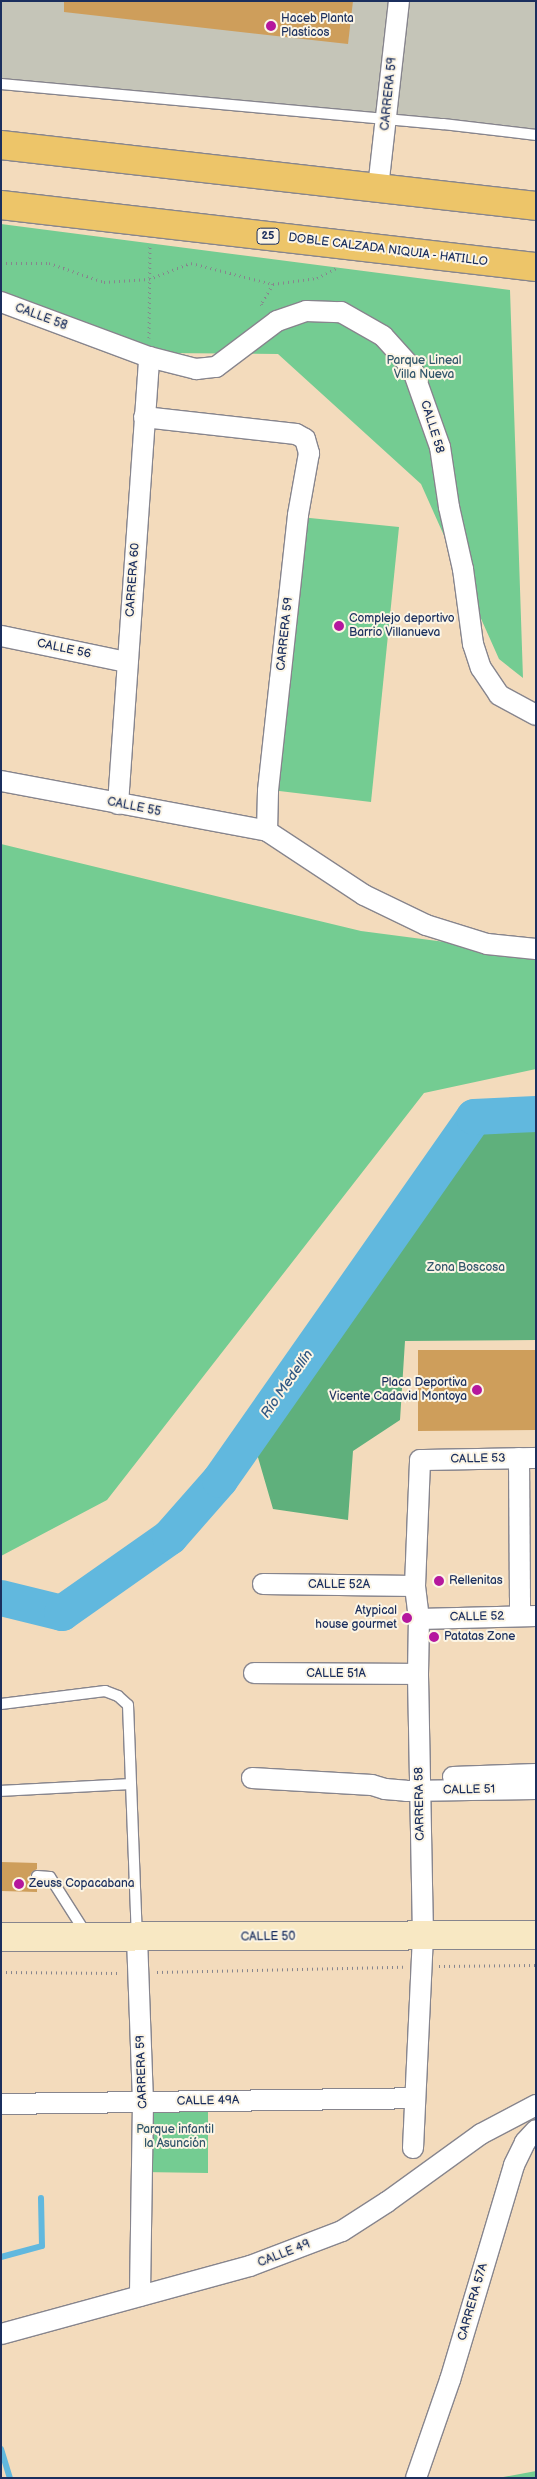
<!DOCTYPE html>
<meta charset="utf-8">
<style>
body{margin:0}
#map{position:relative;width:537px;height:2479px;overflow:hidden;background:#f3dbbc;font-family:"Balsamiq Sans",sans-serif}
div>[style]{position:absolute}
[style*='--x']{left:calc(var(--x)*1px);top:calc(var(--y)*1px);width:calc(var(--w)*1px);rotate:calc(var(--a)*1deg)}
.industrial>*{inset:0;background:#c5c5b8}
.green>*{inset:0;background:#74cc92}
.forest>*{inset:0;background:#5fb07c}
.stream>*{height:6px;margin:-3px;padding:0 3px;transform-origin:3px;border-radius:3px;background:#61b8de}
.river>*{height:36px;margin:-18px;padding:0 18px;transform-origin:18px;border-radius:18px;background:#61b8de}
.building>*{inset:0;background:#ce9e5b}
.path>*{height:3px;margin-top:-1.5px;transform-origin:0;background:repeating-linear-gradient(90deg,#87858d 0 1px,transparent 0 5px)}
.roads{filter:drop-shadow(1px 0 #87858d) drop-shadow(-1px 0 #87858d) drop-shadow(0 1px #87858d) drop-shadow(0 -1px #87858d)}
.lane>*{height:10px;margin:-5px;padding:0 5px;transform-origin:5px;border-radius:5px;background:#fff}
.street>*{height:20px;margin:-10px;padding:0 10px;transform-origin:10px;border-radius:10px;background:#fff}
.secondary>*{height:28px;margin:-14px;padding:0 14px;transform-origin:14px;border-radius:14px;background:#f8e8c3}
.highway>*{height:28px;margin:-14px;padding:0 14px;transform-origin:14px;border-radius:14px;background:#edc569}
.dots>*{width:14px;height:14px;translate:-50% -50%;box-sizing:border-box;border:2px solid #fcf5e5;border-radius:50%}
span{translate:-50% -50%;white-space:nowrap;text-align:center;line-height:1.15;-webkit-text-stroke:4px #fcf5e5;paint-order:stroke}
.shield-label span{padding:1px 4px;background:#fcf5e5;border:1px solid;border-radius:4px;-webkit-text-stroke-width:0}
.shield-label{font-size:11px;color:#1b2f5e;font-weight:700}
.poi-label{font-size:12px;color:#1b2f5e}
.left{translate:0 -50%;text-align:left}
.right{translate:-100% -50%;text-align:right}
.street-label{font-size:12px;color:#1b2f5e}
.park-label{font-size:12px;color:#31566b}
.water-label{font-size:14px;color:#305884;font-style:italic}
.frame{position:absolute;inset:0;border:2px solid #1b2f5e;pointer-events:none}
</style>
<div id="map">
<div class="industrial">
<i style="clip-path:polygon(1px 1px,536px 1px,536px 136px,1px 84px)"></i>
</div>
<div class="green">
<i style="clip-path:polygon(1px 224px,510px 290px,523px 678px,499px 659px,421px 484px,278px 354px,162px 353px,1px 294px)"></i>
<i style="clip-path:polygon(300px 517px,399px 527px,371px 802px,271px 790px)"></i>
<i style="clip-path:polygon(1px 844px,361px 931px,536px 954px,536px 1069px,424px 1093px,107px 1500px,1px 1556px)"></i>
<i style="clip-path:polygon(208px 2101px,208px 2173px,142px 2172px,143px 2102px)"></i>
<i style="clip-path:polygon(536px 2471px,536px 2478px,498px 2478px)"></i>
</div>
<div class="forest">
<i style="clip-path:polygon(536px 1121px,536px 1340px,405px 1341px,400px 1420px,353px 1451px,348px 1520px,273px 1509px,257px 1454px,472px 1133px)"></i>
</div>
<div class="stream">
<i style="--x:1;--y:2257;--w:42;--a:-15"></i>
<i style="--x:42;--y:2246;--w:48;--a:-91.2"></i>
<i style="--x:1;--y:2449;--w:30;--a:73"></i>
</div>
<div class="river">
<i style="--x:1;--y:1598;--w:63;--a:13.8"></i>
<i style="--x:62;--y:1613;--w:132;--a:-35.1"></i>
<i style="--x:170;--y:1537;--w:76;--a:-48.7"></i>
<i style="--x:220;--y:1480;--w:443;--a:-55"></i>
<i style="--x:474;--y:1117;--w:62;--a:-2.8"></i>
</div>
<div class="building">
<i style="clip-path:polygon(64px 1px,353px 1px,348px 44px,64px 12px)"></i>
<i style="clip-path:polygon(418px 1350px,536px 1350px,536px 1430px,418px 1431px)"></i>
<i style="clip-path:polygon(1px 1862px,37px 1863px,37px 1869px,32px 1872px,30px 1876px,33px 1881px,37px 1883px,37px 1892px,1px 1891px)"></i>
</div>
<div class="path">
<i style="--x:1;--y:263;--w:48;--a:0"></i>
<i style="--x:49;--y:263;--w:58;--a:19.1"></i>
<i style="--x:104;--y:282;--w:45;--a:-3.8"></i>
<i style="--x:149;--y:279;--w:45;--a:-20.9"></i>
<i style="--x:191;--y:263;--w:85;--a:14.4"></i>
<i style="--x:273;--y:284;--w:23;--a:121"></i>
<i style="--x:261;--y:304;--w:4;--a:56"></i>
<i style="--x:273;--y:284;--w:44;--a:-7.8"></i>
<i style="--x:317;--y:278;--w:22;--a:-27"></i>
<i style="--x:149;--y:338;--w:94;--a:-89.4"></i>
<i style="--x:439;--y:1966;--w:97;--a:-0.6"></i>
<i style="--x:1;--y:1972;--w:120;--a:0.5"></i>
<i style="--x:157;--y:1972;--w:246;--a:-1.2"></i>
</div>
<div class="roads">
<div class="lane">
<i style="--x:1;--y:84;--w:444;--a:5.2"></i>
<i style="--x:443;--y:124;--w:94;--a:6.7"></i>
<i style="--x:1;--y:1704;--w:105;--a:-7.1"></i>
<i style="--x:105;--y:1691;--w:14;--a:21"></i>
<i style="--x:118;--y:1696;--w:13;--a:42"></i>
<i style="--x:128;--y:1705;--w:230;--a:87.8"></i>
<i style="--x:1;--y:1791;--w:130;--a:-3.1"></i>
<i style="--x:37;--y:1876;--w:13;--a:4"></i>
<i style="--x:50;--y:1877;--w:69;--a:57.5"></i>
</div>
<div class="street">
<i style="--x:378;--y:188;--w:188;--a:-83.6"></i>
<i style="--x:1;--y:302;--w:158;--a:20.4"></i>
<i style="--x:149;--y:357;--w:49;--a:14.3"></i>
<i style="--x:196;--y:369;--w:20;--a:-6"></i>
<i style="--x:216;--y:367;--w:76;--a:-37"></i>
<i style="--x:277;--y:321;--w:31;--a:-19"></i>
<i style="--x:306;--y:311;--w:35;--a:2"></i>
<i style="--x:341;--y:312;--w:48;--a:29.7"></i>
<i style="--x:383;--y:336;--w:43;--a:47.8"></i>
<i style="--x:412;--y:368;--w:84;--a:70.5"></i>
<i style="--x:440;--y:447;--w:61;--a:81.5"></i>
<i style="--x:449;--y:507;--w:64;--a:77.3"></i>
<i style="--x:463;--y:569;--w:76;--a:82.4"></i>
<i style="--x:473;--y:644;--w:25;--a:72"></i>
<i style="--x:481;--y:668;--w:32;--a:56"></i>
<i style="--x:499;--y:695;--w:42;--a:28.4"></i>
<i style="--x:144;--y:417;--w:153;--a:6.4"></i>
<i style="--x:296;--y:434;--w:10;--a:29"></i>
<i style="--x:305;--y:439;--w:15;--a:74"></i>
<i style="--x:309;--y:453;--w:63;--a:100.1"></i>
<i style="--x:298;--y:515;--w:166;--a:96.2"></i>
<i style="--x:280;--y:680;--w:112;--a:96.2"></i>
<i style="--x:268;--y:791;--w:40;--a:91.4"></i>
<i style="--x:1;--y:636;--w:129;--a:11.7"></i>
<i style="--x:1;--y:781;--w:271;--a:10.6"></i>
<i style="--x:267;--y:831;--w:116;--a:33.4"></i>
<i style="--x:364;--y:895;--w:69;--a:25.8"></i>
<i style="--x:426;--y:925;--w:64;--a:17.3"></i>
<i style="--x:487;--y:944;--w:49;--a:5.8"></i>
<i style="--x:118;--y:804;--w:448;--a:-86"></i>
<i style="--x:519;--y:1458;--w:158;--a:89.6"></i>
<i style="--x:263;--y:1584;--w:152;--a:0.8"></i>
<i style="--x:419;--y:1619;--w:117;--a:-1.5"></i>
<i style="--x:254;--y:1673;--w:164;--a:0.3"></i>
<i style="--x:453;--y:1777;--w:83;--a:-2.1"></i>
<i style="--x:252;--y:1778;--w:120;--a:3.3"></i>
<i style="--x:372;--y:1785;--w:14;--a:17"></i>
<i style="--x:385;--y:1789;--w:21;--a:5"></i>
<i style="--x:406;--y:1791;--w:130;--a:-0.9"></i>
<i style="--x:137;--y:1938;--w:164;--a:87.9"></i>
<i style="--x:143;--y:2102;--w:194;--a:90.9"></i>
<i style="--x:1;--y:2104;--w:413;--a:-0.8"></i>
<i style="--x:413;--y:2148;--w:212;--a:-87.3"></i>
<i style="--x:423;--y:1936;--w:262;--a:-91.1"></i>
<i style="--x:418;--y:1674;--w:55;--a:-89"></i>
<i style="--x:419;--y:1619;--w:33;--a:-97"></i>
<i style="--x:415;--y:1586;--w:126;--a:-87.7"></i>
<i style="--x:420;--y:1460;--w:116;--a:-1"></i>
<i style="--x:1;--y:2334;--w:258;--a:-15.3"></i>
<i style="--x:250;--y:2266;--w:98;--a:-20.8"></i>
<i style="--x:342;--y:2231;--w:54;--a:-32.8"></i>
<i style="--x:387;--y:2202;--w:116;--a:-35.9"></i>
<i style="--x:481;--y:2134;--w:62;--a:-27.8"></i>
<i style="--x:416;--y:2478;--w:104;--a:-70.9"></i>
<i style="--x:450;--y:2380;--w:224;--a:-73.4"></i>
<i style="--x:514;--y:2165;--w:25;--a:-64"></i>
<i style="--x:525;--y:2142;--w:16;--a:-47"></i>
</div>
<div class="secondary">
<i style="--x:1;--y:1937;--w:535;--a:-0.21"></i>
</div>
<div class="highway">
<i style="--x:1;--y:145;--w:538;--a:6.5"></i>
<i style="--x:1;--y:205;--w:539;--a:6.61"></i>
</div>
</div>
<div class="dots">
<i style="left:271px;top:26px;background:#b5179e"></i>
<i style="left:339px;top:626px;background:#b5179e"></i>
<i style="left:477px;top:1390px;background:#b5179e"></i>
<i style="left:439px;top:1581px;background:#b5179e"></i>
<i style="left:407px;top:1618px;background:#b5179e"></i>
<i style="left:434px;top:1637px;background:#b5179e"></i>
<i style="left:19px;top:1884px;background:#b5179e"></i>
</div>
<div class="shield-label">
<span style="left:268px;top:236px">25</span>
</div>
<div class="poi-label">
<span class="left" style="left:281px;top:26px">Haceb Planta<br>Plasticos</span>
<span class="left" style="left:349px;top:626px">Complejo deportivo<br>Barrio Villanueva</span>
<span class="right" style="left:467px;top:1390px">Placa Deportiva<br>Vicente Cadavid Montoya</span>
<span class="left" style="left:449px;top:1581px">Rellenitas</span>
<span class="right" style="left:397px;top:1618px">Atypical<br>house gourmet</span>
<span class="left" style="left:444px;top:1637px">Patatas Zone</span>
<span class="left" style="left:29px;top:1884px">Zeuss Copacabana</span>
</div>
<div class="street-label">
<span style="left:389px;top:94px;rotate:-84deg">CARRERA 59</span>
<span style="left:388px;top:250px;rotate:7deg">DOBLE CALZADA NIQUIA - HATILLO</span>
<span style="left:41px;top:317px;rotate:20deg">CALLE 58</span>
<span style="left:432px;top:427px;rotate:73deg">CALLE 58</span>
<span style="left:133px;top:580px;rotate:-86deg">CARRERA 60</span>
<span style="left:285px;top:634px;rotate:-84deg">CARRERA 59</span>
<span style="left:64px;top:649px;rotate:12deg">CALLE 56</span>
<span style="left:134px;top:807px;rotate:11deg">CALLE 55</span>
<span style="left:478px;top:1459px;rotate:-1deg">CALLE 53</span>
<span style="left:339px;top:1585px">CALLE 52A</span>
<span style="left:477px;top:1617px;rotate:-1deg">CALLE 52</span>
<span style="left:336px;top:1674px">CALLE 51A</span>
<span style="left:469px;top:1790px;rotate:-1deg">CALLE 51</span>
<span style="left:420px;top:1804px;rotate:-91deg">CARRERA 58</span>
<span style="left:268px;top:1937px;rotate:-1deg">CALLE 50</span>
<span style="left:142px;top:2072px;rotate:-92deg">CARRERA 59</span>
<span style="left:208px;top:2101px;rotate:-1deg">CALLE 49A</span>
<span style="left:284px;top:2254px;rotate:-21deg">CALLE 49</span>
<span style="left:473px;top:2302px;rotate:-74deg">CARRERA 57A</span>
</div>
<div class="park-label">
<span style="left:424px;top:368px">Parque Lineal<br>Villa Nueva</span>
<span style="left:466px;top:1268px">Zona Boscosa</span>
<span style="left:175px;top:2137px">Parque infantil<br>la Asunción</span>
</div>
<div class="water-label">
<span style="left:287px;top:1384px;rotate:-55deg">Río Medellín</span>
</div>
<div class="frame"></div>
</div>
